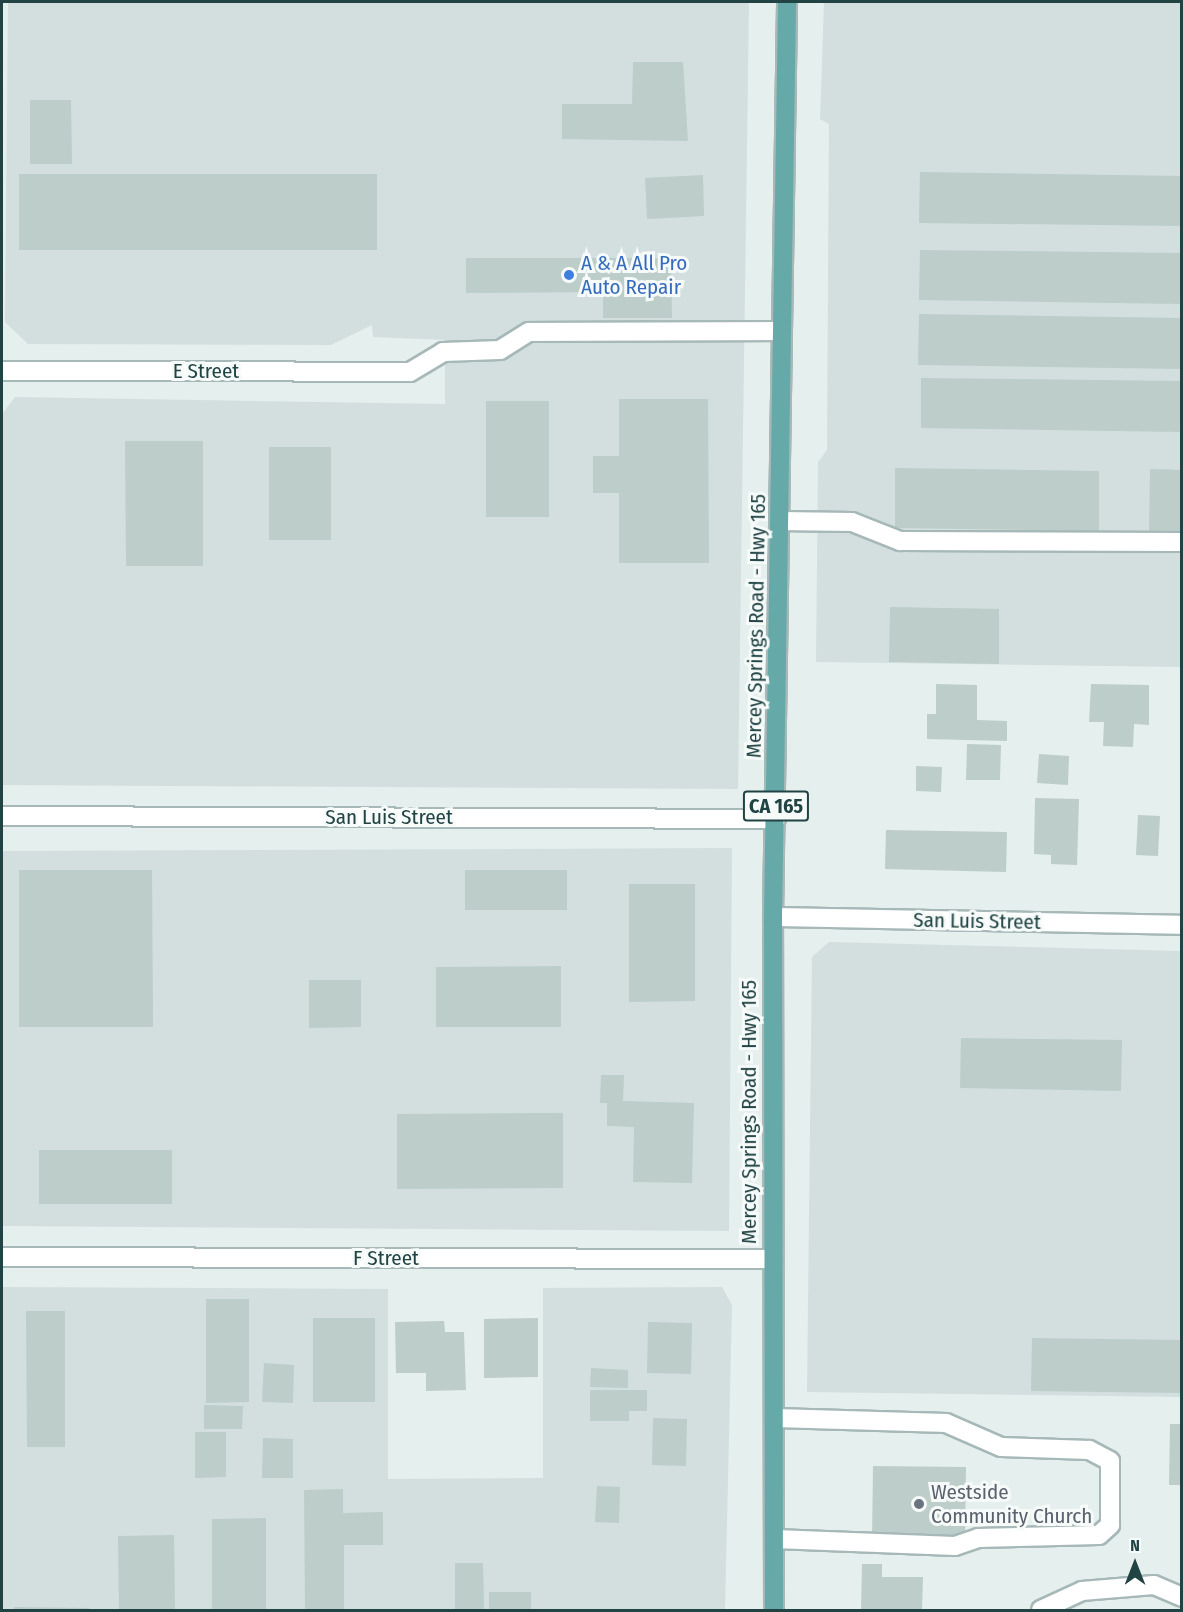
<!DOCTYPE html>
<style>
body{margin:0}
#map{position:relative;width:1183px;height:1612px;overflow:hidden;background:#e5efed;font-family:"Fira Sans Condensed",sans-serif}
div>[style]{position:absolute}
[style*='--x']{left:calc(var(--x)*1px);top:calc(var(--y)*1px);width:calc(var(--w)*1px);rotate:calc(var(--a)*1deg)}
.built>*{inset:0;background:#d2dfde}
.building>*{inset:0;background:#bccdca}
.roads{filter:drop-shadow(2px 0 #a6b8b7) drop-shadow(-2px 0 #a6b8b7) drop-shadow(0 2px #a6b8b7) drop-shadow(0 -2px #a6b8b7)}
.minor>*{height:18px;margin:-9px;padding:0 9px;transform-origin:9px;border-radius:9px;background:#fff}
.major>*{height:18px;margin:-9px;padding:0 9px;transform-origin:9px;border-radius:9px;background:#65a9a9}
.dots>*{width:16px;height:16px;translate:-50% -50%;box-sizing:border-box;border:3px solid #f6fbfa;border-radius:50%}
span{translate:-50% -50%;white-space:nowrap;text-align:center;line-height:1.15;-webkit-text-stroke:6px #f6fbfa;paint-order:stroke}
.shield-label span{padding:2px 4px;background:#f6fbfa;border:2px solid;border-radius:4px;-webkit-text-stroke-width:0}
.shield-label{font-size:20px;color:#214343;font-weight:700}
.shop-label{font-size:21px;color:#366cbe}
.left{translate:0 -50%;text-align:left}
.street-label{font-size:21px;color:#214343}
.worship-label{font-size:21px;color:#5b616d}
.frame{position:absolute;inset:0;border:3px solid #214343;pointer-events:none}
.north{position:absolute;left:1105px;top:1534px;width:60px;height:60px;-webkit-text-stroke:4px #f6fbfa;paint-order:stroke;rotate:0deg;font-size:16px;font-weight:700;line-height:24px;text-align:center;color:#214343}
.north::after{content:'';display:block;margin:auto;width:21px;height:27px;background:#214343;clip-path:polygon(50% 0,100% 100%,50% 72%,0 100%)}
</style>
<div id="map">
<div class="built">
<i style="clip-path:polygon(8px 2px,749px 2px,738px 789px,2px 785px,2px 414px,15px 397px,445px 404px,445px 340px,373px 337px,372px 325px,331px 345px,28px 344px,5px 322px)"></i>
<i style="clip-path:polygon(824px 2px,1181px 2px,1181px 667px,816px 662px,818px 462px,827px 450px,829px 124px,820px 119px)"></i>
<i style="clip-path:polygon(732px 848px,729px 1231px,2px 1226px,2px 851px)"></i>
<i style="clip-path:polygon(829px 942px,1181px 951px,1181px 1397px,807px 1392px,812px 957px)"></i>
<i style="clip-path:polygon(2px 1287px,388px 1289px,388px 1479px,543px 1478px,543px 1288px,722px 1287px,732px 1305px,725px 1610px,2px 1610px)"></i>
</div>
<div class="building">
<i style="clip-path:polygon(633px 62px,683px 62px,688px 141px,562px 139px,562px 104px,632px 104px)"></i>
<i style="clip-path:polygon(30px 100px,71px 100px,72px 164px,30px 164px)"></i>
<i style="clip-path:polygon(920px 172px,1182px 176px,1182px 226px,919px 223px)"></i>
<i style="clip-path:polygon(19px 174px,377px 174px,377px 250px,19px 250px)"></i>
<i style="clip-path:polygon(703px 175px,704px 216px,647px 219px,645px 178px)"></i>
<i style="clip-path:polygon(920px 250px,1182px 253px,1182px 304px,919px 300px)"></i>
<i style="clip-path:polygon(466px 258px,671px 258px,672px 318px,603px 318px,603px 292px,466px 293px)"></i>
<i style="clip-path:polygon(919px 314px,1182px 318px,1182px 369px,918px 365px)"></i>
<i style="clip-path:polygon(921px 378px,1182px 381px,1182px 432px,921px 428px)"></i>
<i style="clip-path:polygon(619px 399px,708px 399px,709px 563px,619px 563px,619px 493px,593px 493px,593px 456px,619px 456px)"></i>
<i style="clip-path:polygon(486px 401px,549px 401px,549px 517px,486px 517px)"></i>
<i style="clip-path:polygon(125px 441px,203px 441px,203px 566px,126px 566px)"></i>
<i style="clip-path:polygon(269px 447px,331px 447px,331px 540px,269px 540px)"></i>
<i style="clip-path:polygon(895px 468px,1099px 471px,1099px 531px,895px 528px)"></i>
<i style="clip-path:polygon(1150px 469px,1182px 470px,1182px 532px,1149px 532px)"></i>
<i style="clip-path:polygon(890px 607px,999px 609px,999px 664px,889px 662px)"></i>
<i style="clip-path:polygon(936px 684px,977px 685px,977px 720px,1007px 721px,1007px 741px,927px 739px,927px 714px,936px 714px)"></i>
<i style="clip-path:polygon(1091px 684px,1149px 685px,1149px 725px,1134px 724px,1133px 747px,1103px 746px,1104px 722px,1089px 722px)"></i>
<i style="clip-path:polygon(967px 744px,1001px 745px,1000px 780px,966px 780px)"></i>
<i style="clip-path:polygon(1039px 754px,1069px 756px,1068px 785px,1037px 783px)"></i>
<i style="clip-path:polygon(916px 766px,942px 767px,941px 792px,916px 791px)"></i>
<i style="clip-path:polygon(1035px 798px,1079px 799px,1077px 865px,1051px 864px,1051px 855px,1034px 854px)"></i>
<i style="clip-path:polygon(1138px 815px,1160px 816px,1158px 856px,1136px 855px)"></i>
<i style="clip-path:polygon(886px 830px,1007px 832px,1006px 872px,885px 869px)"></i>
<i style="clip-path:polygon(19px 870px,152px 870px,153px 1027px,19px 1027px)"></i>
<i style="clip-path:polygon(465px 870px,567px 870px,567px 910px,465px 910px)"></i>
<i style="clip-path:polygon(629px 884px,695px 884px,695px 1001px,629px 1002px)"></i>
<i style="clip-path:polygon(561px 966px,561px 1027px,436px 1027px,436px 967px)"></i>
<i style="clip-path:polygon(309px 980px,361px 980px,361px 1027px,309px 1028px)"></i>
<i style="clip-path:polygon(961px 1038px,1122px 1040px,1121px 1091px,960px 1088px)"></i>
<i style="clip-path:polygon(601px 1075px,624px 1075px,623px 1101px,694px 1103px,692px 1183px,633px 1182px,634px 1127px,607px 1126px,607px 1103px,600px 1103px)"></i>
<i style="clip-path:polygon(563px 1113px,563px 1188px,397px 1189px,397px 1114px)"></i>
<i style="clip-path:polygon(39px 1150px,172px 1150px,172px 1204px,39px 1204px)"></i>
<i style="clip-path:polygon(206px 1299px,249px 1299px,249px 1402px,206px 1403px)"></i>
<i style="clip-path:polygon(26px 1311px,65px 1311px,65px 1447px,27px 1447px)"></i>
<i style="clip-path:polygon(313px 1318px,375px 1318px,375px 1402px,313px 1402px)"></i>
<i style="clip-path:polygon(538px 1318px,538px 1377px,484px 1378px,484px 1319px)"></i>
<i style="clip-path:polygon(444px 1321px,445px 1332px,464px 1332px,466px 1390px,426px 1391px,426px 1373px,396px 1373px,395px 1322px)"></i>
<i style="clip-path:polygon(648px 1322px,692px 1323px,691px 1374px,647px 1373px)"></i>
<i style="clip-path:polygon(1032px 1338px,1182px 1340px,1182px 1393px,1031px 1391px)"></i>
<i style="clip-path:polygon(264px 1363px,294px 1365px,293px 1403px,262px 1402px)"></i>
<i style="clip-path:polygon(591px 1368px,628px 1370px,628px 1388px,590px 1387px)"></i>
<i style="clip-path:polygon(590px 1390px,647px 1390px,647px 1411px,629px 1411px,629px 1421px,590px 1421px)"></i>
<i style="clip-path:polygon(204px 1405px,243px 1406px,242px 1429px,204px 1429px)"></i>
<i style="clip-path:polygon(653px 1418px,687px 1419px,686px 1466px,652px 1465px)"></i>
<i style="clip-path:polygon(1170px 1424px,1182px 1424px,1182px 1485px,1169px 1485px)"></i>
<i style="clip-path:polygon(195px 1432px,226px 1432px,226px 1477px,195px 1478px)"></i>
<i style="clip-path:polygon(263px 1438px,293px 1439px,293px 1478px,262px 1478px)"></i>
<i style="clip-path:polygon(873px 1466px,966px 1467px,965px 1541px,872px 1540px)"></i>
<i style="clip-path:polygon(597px 1486px,620px 1487px,619px 1523px,595px 1522px)"></i>
<i style="clip-path:polygon(343px 1489px,343px 1513px,383px 1512px,383px 1545px,344px 1545px,344px 1610px,305px 1610px,304px 1490px)"></i>
<i style="clip-path:polygon(266px 1518px,266px 1610px,212px 1610px,212px 1519px)"></i>
<i style="clip-path:polygon(174px 1535px,175px 1610px,119px 1610px,118px 1536px)"></i>
<i style="clip-path:polygon(455px 1563px,483px 1563px,484px 1610px,455px 1610px)"></i>
<i style="clip-path:polygon(862px 1564px,882px 1564px,882px 1577px,923px 1577px,922px 1610px,861px 1610px)"></i>
<i style="clip-path:polygon(489px 1592px,531px 1592px,531px 1610px,489px 1610px)"></i>
<i style="clip-path:polygon(14px 1607px,89px 1608px,88px 1610px,14px 1610px)"></i>
</div>
<div class="roads">
<div class="minor">
<i style="--x:2;--y:371;--w:408;--a:0.1"></i>
<i style="--x:410;--y:372;--w:39;--a:-31"></i>
<i style="--x:443;--y:352;--w:57;--a:-2"></i>
<i style="--x:500;--y:350;--w:34;--a:-32"></i>
<i style="--x:529;--y:332;--w:253;--a:-0.2"></i>
<i style="--x:779;--y:521;--w:73;--a:0.8"></i>
<i style="--x:852;--y:522;--w:52;--a:21.6"></i>
<i style="--x:900;--y:541;--w:280;--a:0.2"></i>
<i style="--x:2;--y:816;--w:774;--a:0.22"></i>
<i style="--x:773;--y:917;--w:409;--a:1.1"></i>
<i style="--x:2;--y:1257;--w:769;--a:0.15"></i>
<i style="--x:775;--y:1539;--w:180;--a:2.2"></i>
<i style="--x:955;--y:1546;--w:24;--a:-19"></i>
<i style="--x:978;--y:1538;--w:121;--a:-1.4"></i>
<i style="--x:1099;--y:1535;--w:15;--a:-42"></i>
<i style="--x:1110;--y:1525;--w:64;--a:-90"></i>
<i style="--x:1110;--y:1461;--w:24;--a:-152"></i>
<i style="--x:1089;--y:1450;--w:88;--a:-178"></i>
<i style="--x:1001;--y:1447;--w:60;--a:-156.4"></i>
<i style="--x:946;--y:1423;--w:170;--a:-178.3"></i>
<i style="--x:1041;--y:1610;--w:45;--a:-24.9"></i>
<i style="--x:1082;--y:1591;--w:72;--a:-4.8"></i>
<i style="--x:1154;--y:1585;--w:30;--a:23"></i>
</div>
<div class="major">
<i style="--x:774;--y:1610;--w:693;--a:-90.08"></i>
<i style="--x:773;--y:917;--w:915;--a:-89.12"></i>
</div>
</div>
<div class="dots">
<i style="left:569px;top:275px;background:#3f7fe0"></i>
<i style="left:919px;top:1504px;background:#6b7280"></i>
</div>
<div class="shield-label">
<span style="left:776px;top:806px">CA 165</span>
</div>
<div class="shop-label">
<span class="left" style="left:581px;top:275px">A &amp; A All Pro<br>Auto Repair</span>
</div>
<div class="street-label">
<span style="left:206px;top:371px">E Street</span>
<span style="left:756px;top:626px;rotate:-89deg">Mercey Springs Road - Hwy 165</span>
<span style="left:389px;top:817px">San Luis Street</span>
<span style="left:977px;top:921px;rotate:1deg">San Luis Street</span>
<span style="left:749px;top:1112px;rotate:-90deg">Mercey Springs Road - Hwy 165</span>
<span style="left:386px;top:1258px">F Street</span>
</div>
<div class="worship-label">
<span class="left" style="left:931px;top:1504px">Westside<br>Community Church</span>
</div>
<div class="frame"></div>
<div class="north">N</div>
</div>
